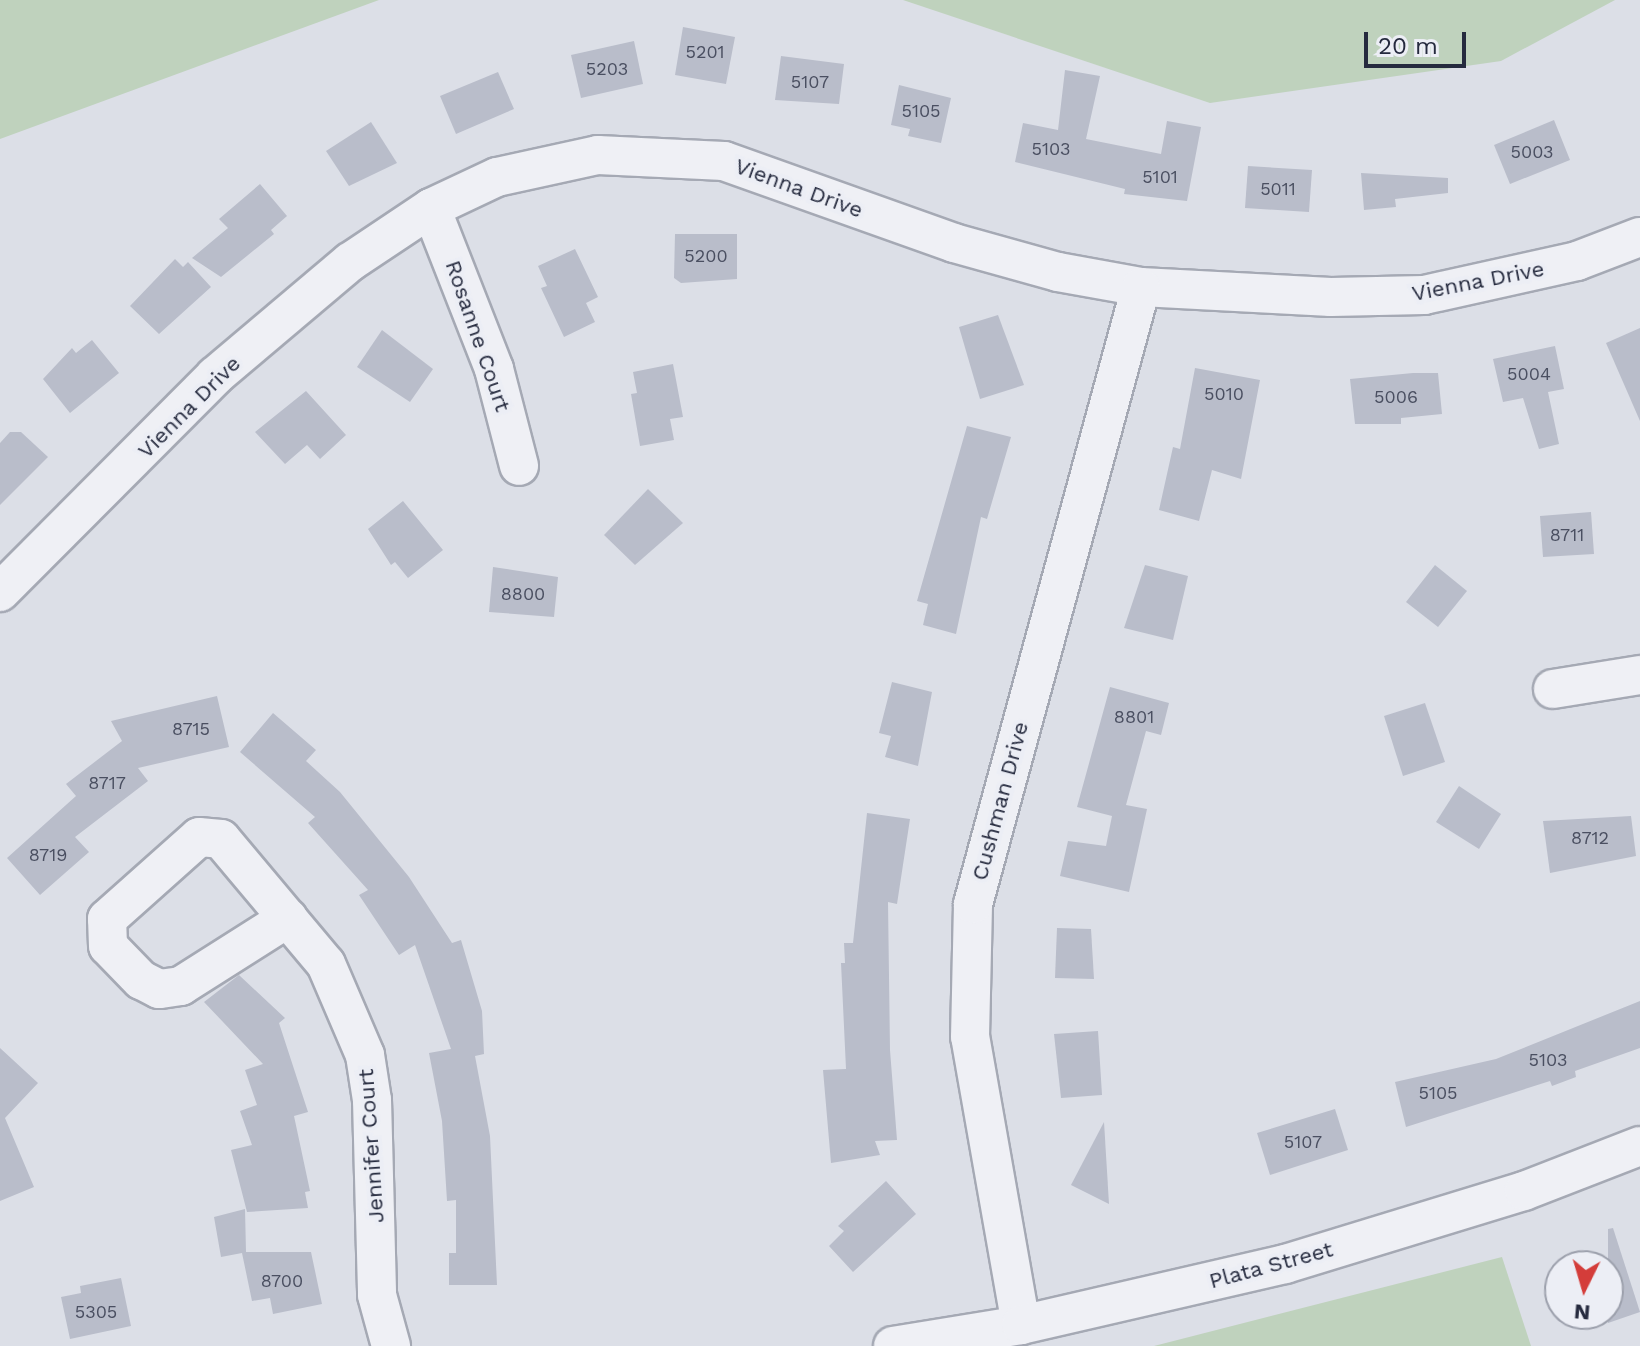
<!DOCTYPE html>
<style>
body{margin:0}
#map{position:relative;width:1640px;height:1346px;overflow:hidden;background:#dcdfe7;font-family:"Work Sans",sans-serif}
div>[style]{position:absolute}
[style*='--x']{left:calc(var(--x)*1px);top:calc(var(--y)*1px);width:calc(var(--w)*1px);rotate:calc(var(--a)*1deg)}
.green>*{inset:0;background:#bfd2bd}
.building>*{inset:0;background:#b9bdca}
.roads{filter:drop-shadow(2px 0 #a5a9b4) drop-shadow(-2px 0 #a5a9b4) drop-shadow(0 2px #a5a9b4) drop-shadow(0 -2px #a5a9b4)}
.minor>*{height:38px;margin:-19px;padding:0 19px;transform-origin:19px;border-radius:19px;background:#eff0f5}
span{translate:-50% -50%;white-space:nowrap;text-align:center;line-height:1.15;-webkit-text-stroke:8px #eceef5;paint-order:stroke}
.number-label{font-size:18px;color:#4a4f61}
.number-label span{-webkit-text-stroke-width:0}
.street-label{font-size:22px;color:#252a3e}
.north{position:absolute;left:1544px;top:1250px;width:80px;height:80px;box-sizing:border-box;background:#eceef5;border:2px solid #9ca0ac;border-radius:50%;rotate:185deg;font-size:22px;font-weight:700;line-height:32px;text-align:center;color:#252a3e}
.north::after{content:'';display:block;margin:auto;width:28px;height:36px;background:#d43d3a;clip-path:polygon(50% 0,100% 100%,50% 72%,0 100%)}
.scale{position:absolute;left:1364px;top:32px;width:102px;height:36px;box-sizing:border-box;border:4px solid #252a3e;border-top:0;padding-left:10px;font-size:24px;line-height:28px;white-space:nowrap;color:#252a3e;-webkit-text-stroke:6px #eceef5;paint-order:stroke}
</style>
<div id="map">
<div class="green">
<i style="clip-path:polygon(0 0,379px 0,0 139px)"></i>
<i style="clip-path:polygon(903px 0,1615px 0,1501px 61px,1210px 103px)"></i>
<i style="clip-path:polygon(1502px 1257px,1531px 1346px,1154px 1346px)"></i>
</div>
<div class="building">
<i style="clip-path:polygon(683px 27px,735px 37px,726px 84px,675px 75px)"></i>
<i style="clip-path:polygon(634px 41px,643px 84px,581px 98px,571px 55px)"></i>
<i style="clip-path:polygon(781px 56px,844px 64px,839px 104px,775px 100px)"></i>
<i style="clip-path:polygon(1065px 70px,1100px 76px,1086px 139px,1161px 154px,1167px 121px,1201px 127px,1187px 201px,1124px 194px,1125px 189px,1015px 162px,1023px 123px,1058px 130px)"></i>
<i style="clip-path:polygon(498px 72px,514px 109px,456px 134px,440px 96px)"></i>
<i style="clip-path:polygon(899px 85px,951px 98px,941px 143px,908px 136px,910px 129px,891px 125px)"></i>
<i style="clip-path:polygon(1554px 120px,1570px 160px,1510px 184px,1494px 145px)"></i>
<i style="clip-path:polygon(371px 122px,397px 163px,349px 186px,326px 151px)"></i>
<i style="clip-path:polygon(1248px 166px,1312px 170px,1309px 212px,1245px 208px)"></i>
<i style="clip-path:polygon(1361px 173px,1448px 178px,1448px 193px,1395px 199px,1396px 207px,1364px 210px)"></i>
<i style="clip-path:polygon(260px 184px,287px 216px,271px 230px,274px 234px,221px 277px,192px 258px,228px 228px,219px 219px)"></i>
<i style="clip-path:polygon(675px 234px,737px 234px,737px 279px,681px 283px,674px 278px)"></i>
<i style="clip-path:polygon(575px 249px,598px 297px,586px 303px,595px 322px,564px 337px,541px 288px,547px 286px,538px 266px)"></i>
<i style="clip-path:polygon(175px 259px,183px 267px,188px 262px,211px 287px,159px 334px,130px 306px)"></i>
<i style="clip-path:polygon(998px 315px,1024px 385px,980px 399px,959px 327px)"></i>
<i style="clip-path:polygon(1640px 328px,1640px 421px,1606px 343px)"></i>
<i style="clip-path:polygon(382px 330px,433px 369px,410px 402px,357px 367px)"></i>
<i style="clip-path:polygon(92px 340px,119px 373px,70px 413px,43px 379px,72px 348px,76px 353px)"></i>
<i style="clip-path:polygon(1555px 346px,1564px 389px,1548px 392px,1559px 444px,1539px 449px,1523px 398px,1503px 402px,1493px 359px)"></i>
<i style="clip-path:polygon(673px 364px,683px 417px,670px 419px,674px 440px,640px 446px,631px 394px,637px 393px,633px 372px)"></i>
<i style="clip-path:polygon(1195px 368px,1260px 380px,1241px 479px,1212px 470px,1199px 521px,1159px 510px,1173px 447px,1180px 449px)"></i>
<i style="clip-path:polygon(1413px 373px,1438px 373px,1442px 414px,1401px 418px,1401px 424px,1355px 424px,1350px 379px)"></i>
<i style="clip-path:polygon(306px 391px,346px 435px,320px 459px,307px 445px,285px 464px,255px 432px)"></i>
<i style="clip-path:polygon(967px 426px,1011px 437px,987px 519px,981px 517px,956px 634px,923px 625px,928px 604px,917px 601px)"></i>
<i style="clip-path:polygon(10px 432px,21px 432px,48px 457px,0 505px,0 443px)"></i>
<i style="clip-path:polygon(648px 489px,683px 523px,635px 565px,604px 535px)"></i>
<i style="clip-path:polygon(403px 501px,443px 550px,408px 578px,395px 562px,391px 565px,368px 529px)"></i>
<i style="clip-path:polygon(1591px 512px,1594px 554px,1543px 557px,1540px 516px)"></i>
<i style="clip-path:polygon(1145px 565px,1188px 576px,1173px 640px,1124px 628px)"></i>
<i style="clip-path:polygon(1435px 565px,1467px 591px,1438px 627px,1406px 602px)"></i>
<i style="clip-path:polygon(493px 567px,558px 577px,554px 617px,489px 612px)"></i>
<i style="clip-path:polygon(892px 682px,932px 692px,918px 766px,885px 757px,891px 736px,879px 733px)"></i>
<i style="clip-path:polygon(1110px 687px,1169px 703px,1161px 735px,1146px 731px,1126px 805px,1147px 809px,1129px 892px,1060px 876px,1068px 841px,1106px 846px,1112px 816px,1077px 807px)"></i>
<i style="clip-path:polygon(217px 696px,229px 747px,138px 768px,148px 781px,75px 837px,89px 852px,40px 895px,7px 858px,76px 796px,66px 784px,122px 741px,111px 721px)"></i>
<i style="clip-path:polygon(1425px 703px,1445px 762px,1403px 776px,1384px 716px)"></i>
<i style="clip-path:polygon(273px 713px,316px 750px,306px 761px,340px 792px,409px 877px,452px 943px,461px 940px,482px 1011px,484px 1054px,475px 1056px,490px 1136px,497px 1285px,449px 1285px,449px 1253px,456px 1253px,456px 1200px,447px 1201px,442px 1121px,429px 1053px,451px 1049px,415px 945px,399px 955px,359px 895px,368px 890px,308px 823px,315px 817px,240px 752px)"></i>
<i style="clip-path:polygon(1459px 786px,1501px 814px,1479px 849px,1436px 822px)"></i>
<i style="clip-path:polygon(867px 813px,910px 819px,897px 904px,888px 902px,890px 1050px,897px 1140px,875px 1141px,880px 1155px,831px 1163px,823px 1070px,846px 1069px,841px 963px,845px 963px,844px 943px,853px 943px)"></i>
<i style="clip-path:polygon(1631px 816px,1636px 856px,1550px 873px,1543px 821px)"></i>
<i style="clip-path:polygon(1057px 928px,1091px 929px,1094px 979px,1055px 978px)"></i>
<i style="clip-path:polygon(239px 975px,285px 1018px,279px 1023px,308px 1112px,294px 1116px,310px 1191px,305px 1192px,308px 1208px,247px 1212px,231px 1150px,252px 1145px,240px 1111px,257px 1105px,245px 1070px,263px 1064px,204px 1002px)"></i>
<i style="clip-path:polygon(1640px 1001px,1640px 1048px,1575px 1071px,1576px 1077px,1552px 1086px,1550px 1081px,1406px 1127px,1395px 1082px,1496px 1059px)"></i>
<i style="clip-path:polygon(1098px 1031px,1102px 1095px,1061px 1098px,1054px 1034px)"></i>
<i style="clip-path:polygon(0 1048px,38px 1083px,5px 1118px,34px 1187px,0 1201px)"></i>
<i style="clip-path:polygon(1335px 1109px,1348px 1150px,1270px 1175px,1257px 1133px)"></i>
<i style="clip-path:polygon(1104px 1122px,1109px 1204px,1071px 1185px)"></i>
<i style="clip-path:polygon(886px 1181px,916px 1214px,853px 1272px,829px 1246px,844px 1231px,838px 1226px)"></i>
<i style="clip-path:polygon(245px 1209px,246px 1252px,311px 1252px,322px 1304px,273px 1314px,270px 1298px,252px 1301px,242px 1253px,221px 1257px,214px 1217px)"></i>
<i style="clip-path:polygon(1613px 1228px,1640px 1312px,1608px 1323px,1608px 1229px)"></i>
<i style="clip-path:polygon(121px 1278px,131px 1326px,70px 1339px,61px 1297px,81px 1293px,80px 1286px)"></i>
</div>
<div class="roads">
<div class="minor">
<i style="--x:431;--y:208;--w:173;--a:68.6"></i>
<i style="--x:494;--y:369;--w:100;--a:75.5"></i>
<i style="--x:0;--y:592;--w:305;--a:-45.1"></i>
<i style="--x:215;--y:376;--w:177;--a:-40.2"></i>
<i style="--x:350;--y:262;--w:97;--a:-33.7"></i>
<i style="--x:431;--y:208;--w:73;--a:-25.2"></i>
<i style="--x:497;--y:177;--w:103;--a:-12.3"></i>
<i style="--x:598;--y:155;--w:126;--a:2.7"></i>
<i style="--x:724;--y:161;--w:244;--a:19.6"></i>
<i style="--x:954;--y:243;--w:108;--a:15.6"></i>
<i style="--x:1058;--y:272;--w:84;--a:10.2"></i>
<i style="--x:1141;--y:287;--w:190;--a:3"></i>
<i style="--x:1331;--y:297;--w:93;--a:-1.2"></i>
<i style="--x:1424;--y:295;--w:157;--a:-12.5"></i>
<i style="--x:1577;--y:261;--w:67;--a:-20.9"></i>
<i style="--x:1553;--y:689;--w:88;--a:-9.1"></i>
<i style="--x:288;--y:918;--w:127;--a:147.6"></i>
<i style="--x:181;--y:986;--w:22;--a:172"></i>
<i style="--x:159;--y:989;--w:20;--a:-153"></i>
<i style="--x:141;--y:980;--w:47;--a:-134.1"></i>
<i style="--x:108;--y:946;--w:27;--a:-92"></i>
<i style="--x:107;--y:919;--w:123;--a:-41.7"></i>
<i style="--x:199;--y:837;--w:22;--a:5"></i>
<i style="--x:221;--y:839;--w:163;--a:50"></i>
<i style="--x:326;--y:964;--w:99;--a:66.8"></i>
<i style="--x:365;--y:1055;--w:46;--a:81.2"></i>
<i style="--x:372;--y:1100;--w:195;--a:88.5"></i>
<i style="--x:377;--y:1295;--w:53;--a:74.6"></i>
<i style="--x:1021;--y:1325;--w:292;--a:-100"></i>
<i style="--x:970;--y:1037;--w:133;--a:-88.7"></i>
<i style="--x:973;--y:904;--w:639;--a:-74.77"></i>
<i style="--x:893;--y:1346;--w:130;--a:-9.3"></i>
<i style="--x:1021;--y:1325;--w:271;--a:-13"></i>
<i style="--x:1285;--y:1264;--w:250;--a:-17"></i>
<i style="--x:1524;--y:1191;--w:124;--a:-21.2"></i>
</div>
</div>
<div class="number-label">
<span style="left:705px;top:52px">5201</span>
<span style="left:607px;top:69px">5203</span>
<span style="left:810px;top:82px">5107</span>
<span style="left:921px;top:111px">5105</span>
<span style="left:1051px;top:149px">5103</span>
<span style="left:1532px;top:152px">5003</span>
<span style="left:1160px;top:177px">5101</span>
<span style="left:1278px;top:189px">5011</span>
<span style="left:706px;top:256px">5200</span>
<span style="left:1529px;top:374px">5004</span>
<span style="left:1224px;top:394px">5010</span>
<span style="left:1396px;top:397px">5006</span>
<span style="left:1567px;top:535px">8711</span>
<span style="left:523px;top:594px">8800</span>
<span style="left:1134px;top:717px">8801</span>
<span style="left:191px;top:729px">8715</span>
<span style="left:107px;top:783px">8717</span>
<span style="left:1590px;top:838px">8712</span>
<span style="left:48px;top:855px">8719</span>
<span style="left:1548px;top:1060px">5103</span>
<span style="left:1438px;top:1093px">5105</span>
<span style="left:1303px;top:1142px">5107</span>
<span style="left:282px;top:1281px">8700</span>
<span style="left:96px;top:1312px">5305</span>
</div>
<div class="street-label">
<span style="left:799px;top:188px;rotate:20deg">Vienna Drive</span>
<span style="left:1478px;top:281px;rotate:-11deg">Vienna Drive</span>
<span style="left:478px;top:336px;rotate:71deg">Rosanne Court</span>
<span style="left:189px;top:407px;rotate:-45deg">Vienna Drive</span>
<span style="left:1000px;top:801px;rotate:-75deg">Cushman Drive</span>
<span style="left:371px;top:1146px;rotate:-94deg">Jennifer Court</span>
<span style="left:1271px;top:1265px;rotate:-15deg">Plata Street</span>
</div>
<div class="north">N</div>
<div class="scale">20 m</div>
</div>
